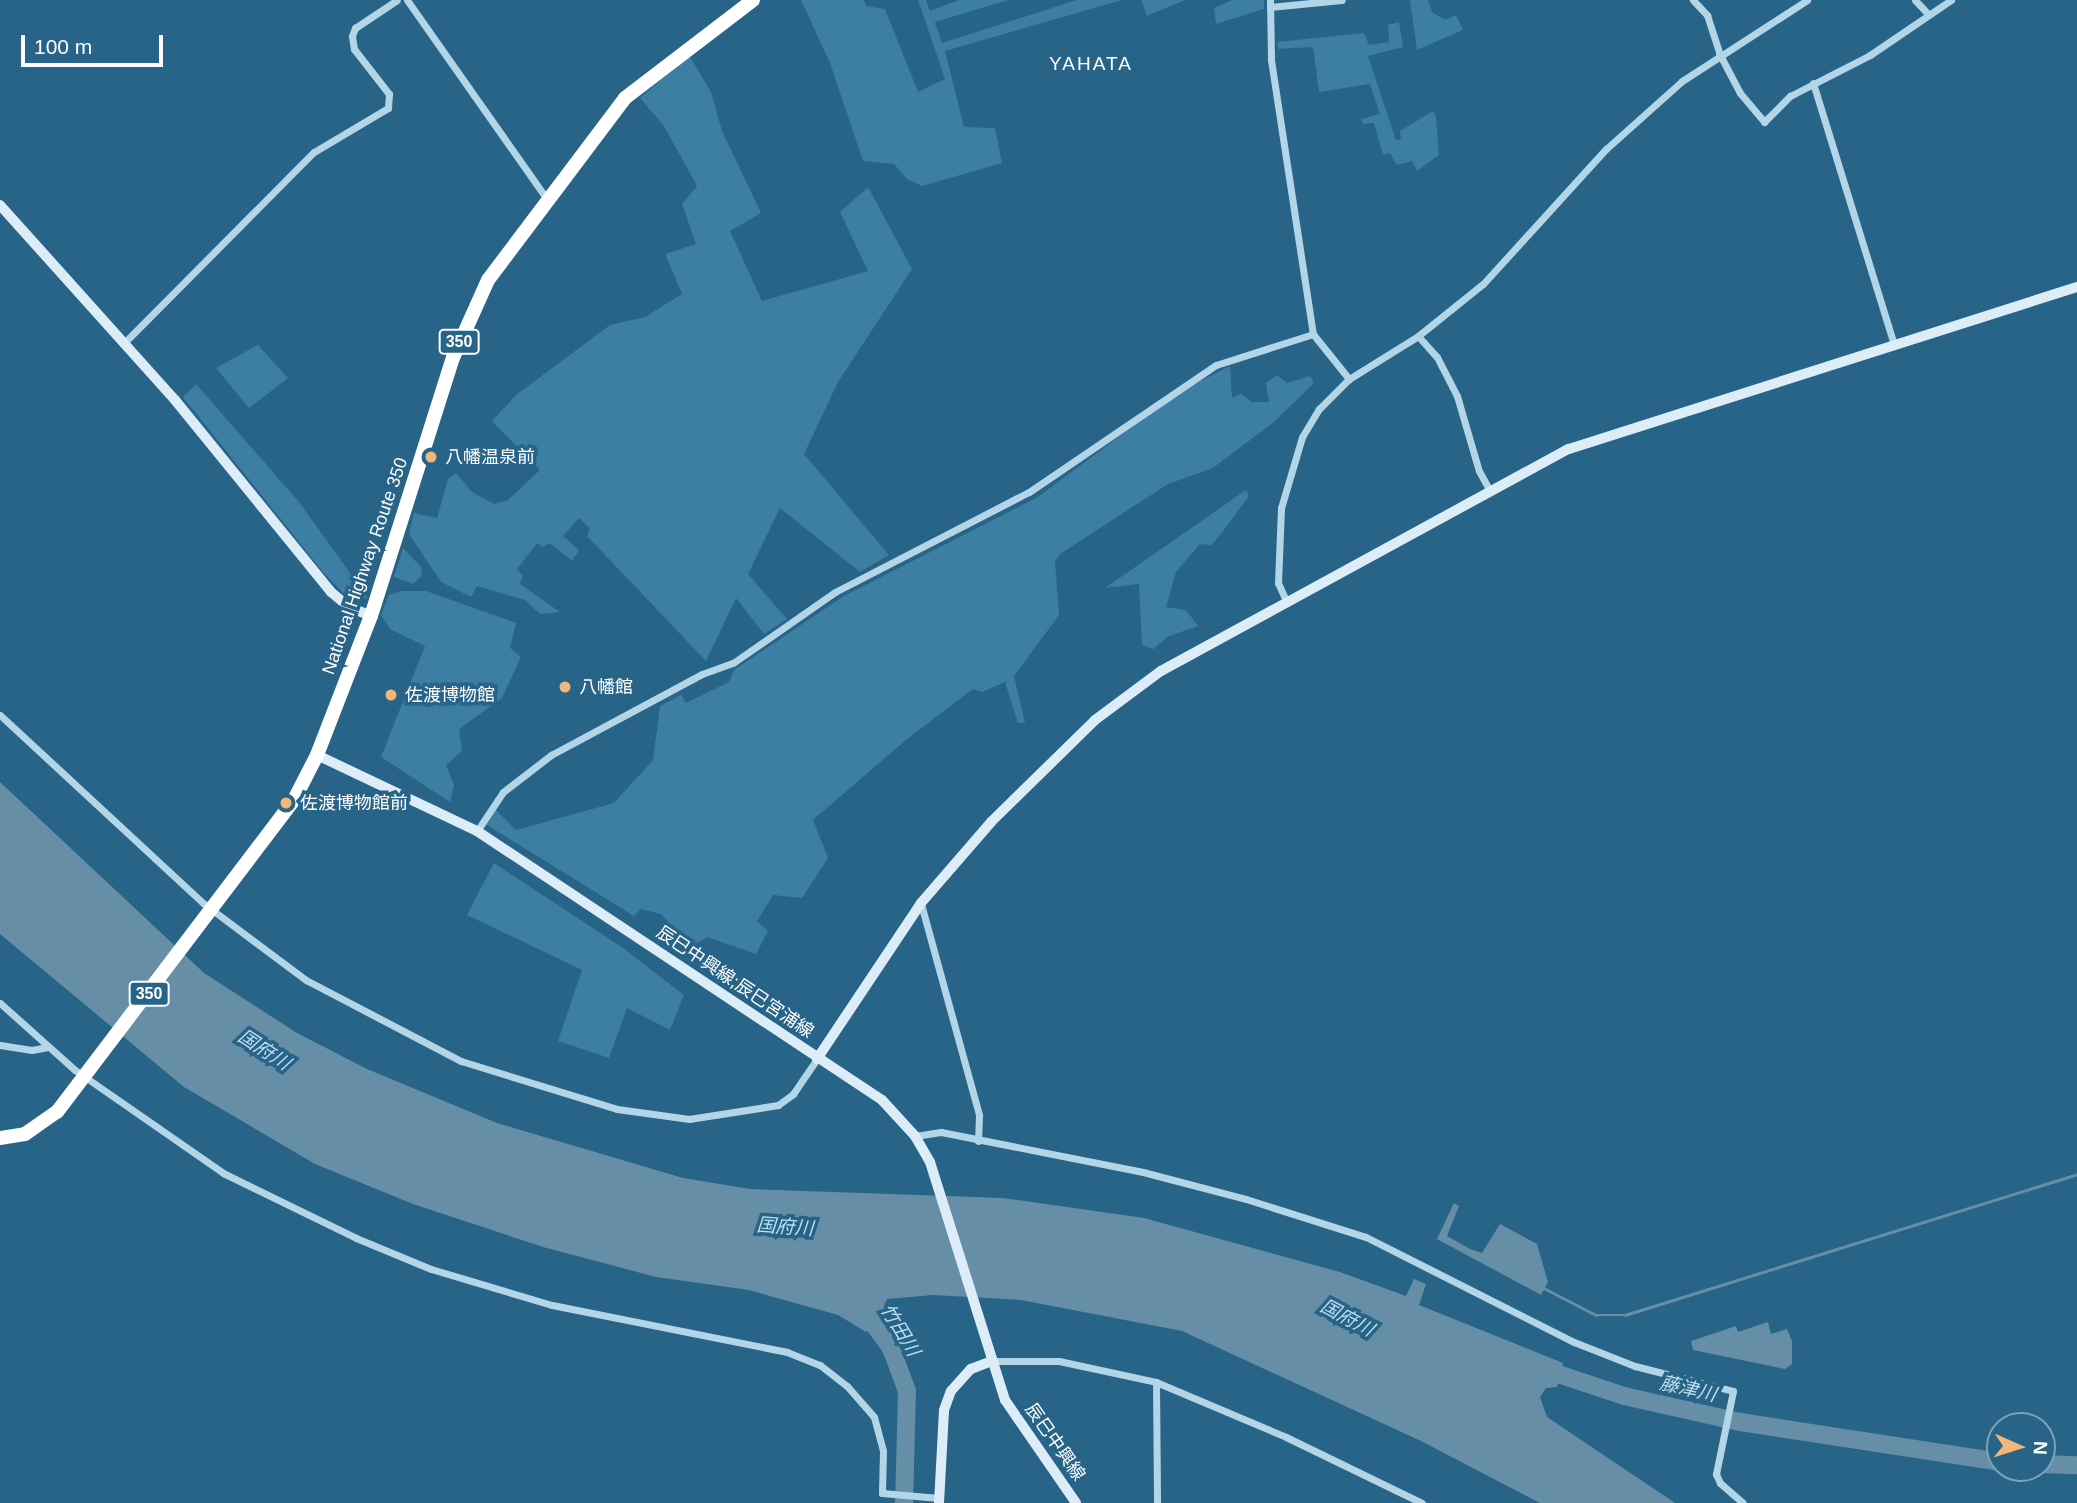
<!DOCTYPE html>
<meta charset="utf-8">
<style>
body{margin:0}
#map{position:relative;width:2077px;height:1503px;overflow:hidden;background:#276487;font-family:Helvetica,"Noto Sans JP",sans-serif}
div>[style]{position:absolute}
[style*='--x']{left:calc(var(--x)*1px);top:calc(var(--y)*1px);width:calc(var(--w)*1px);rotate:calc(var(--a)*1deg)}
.green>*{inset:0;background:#3c7fa3}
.water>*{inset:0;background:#668ea6}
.stream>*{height:2.5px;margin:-1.25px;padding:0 1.25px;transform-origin:1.25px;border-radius:1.25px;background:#668ea6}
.river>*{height:18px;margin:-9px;padding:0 9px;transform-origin:9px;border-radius:9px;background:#668ea6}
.street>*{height:7px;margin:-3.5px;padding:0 3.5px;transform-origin:3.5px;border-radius:3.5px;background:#b3d5e8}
.secondary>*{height:10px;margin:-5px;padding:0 5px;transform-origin:5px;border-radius:5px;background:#ddedf7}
.highway>*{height:14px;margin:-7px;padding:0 7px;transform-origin:7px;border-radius:7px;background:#fff}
.dots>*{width:19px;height:19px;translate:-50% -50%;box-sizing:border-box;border:4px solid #276487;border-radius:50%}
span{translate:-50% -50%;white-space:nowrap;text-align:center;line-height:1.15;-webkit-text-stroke:7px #276487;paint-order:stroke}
.shield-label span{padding:2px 5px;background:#276487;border:2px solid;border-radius:5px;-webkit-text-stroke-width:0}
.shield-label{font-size:16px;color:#fff;font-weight:700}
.poi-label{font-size:18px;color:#fff}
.left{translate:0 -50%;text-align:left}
.street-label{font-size:18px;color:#fff}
.neighbourhood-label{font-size:19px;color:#fff;letter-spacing:2px}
.water-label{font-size:19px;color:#bedff0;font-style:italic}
.north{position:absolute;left:1986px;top:1412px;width:70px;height:70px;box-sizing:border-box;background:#276487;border:2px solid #7da2b7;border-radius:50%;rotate:93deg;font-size:19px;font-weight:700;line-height:28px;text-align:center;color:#fff}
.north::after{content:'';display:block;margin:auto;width:24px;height:32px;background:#f1b678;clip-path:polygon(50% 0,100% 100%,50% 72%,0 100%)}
.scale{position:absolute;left:21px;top:35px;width:142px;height:32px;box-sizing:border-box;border:4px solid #fff;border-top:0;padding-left:9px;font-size:21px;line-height:24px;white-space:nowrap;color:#fff;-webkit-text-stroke:5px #276487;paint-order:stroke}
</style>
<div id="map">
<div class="green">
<i style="clip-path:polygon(801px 0,864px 0,866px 6px,885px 9px,918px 92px,945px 79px,918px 0,926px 0,930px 11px,959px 0,1008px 0,935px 22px,942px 43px,1077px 0,1122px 0,945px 51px,964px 127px,995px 128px,1002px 163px,922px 186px,907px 179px,894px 164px,863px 161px,830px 63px)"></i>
<i style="clip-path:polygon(1141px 0,1185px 0,1147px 16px)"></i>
<i style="clip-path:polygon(1232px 0,1264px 0,1264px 9px,1216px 24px,1214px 8px)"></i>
<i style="clip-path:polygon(1410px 0,1428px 0,1432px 12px,1445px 20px,1456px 15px,1463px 30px,1417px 50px)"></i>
<i style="clip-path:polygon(1399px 22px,1403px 47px,1368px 56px,1396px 140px,1401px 139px,1400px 131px,1433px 111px,1436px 117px,1439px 155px,1417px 171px,1412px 161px,1397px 165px,1390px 153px,1383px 155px,1374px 123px,1363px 124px,1361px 119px,1380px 114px,1370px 84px,1319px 92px,1313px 47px,1278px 49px,1277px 42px,1364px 33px,1369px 45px,1389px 42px,1388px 25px)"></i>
<i style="clip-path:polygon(689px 55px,711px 92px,722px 131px,761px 213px,730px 231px,762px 301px,868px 271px,840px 212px,868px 187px,912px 269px,838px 382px,804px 454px,889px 555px,860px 572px,780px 508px,748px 574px,787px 619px,764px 634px,736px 598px,706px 661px,587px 536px,590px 529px,579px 518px,563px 536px,579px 550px,572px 561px,550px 543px,543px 547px,537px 543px,517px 569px,523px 576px,520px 584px,560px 612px,540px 614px,525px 600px,477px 586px,471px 597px,441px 582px,409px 534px,414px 513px,437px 518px,448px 479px,456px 473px,472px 492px,494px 504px,508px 500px,540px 470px,492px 421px,516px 395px,610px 325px,645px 317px,682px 294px,665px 254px,696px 244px,682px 204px,697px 186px,664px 126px,640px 98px)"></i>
<i style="clip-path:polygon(258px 345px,288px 378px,249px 408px,216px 368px)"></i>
<i style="clip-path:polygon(1230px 366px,1232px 398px,1241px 394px,1252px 402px,1269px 402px,1266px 383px,1277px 375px,1287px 383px,1310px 376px,1314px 383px,1274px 422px,1213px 468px,1168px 484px,1060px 554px,1055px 561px,1059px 615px,1014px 676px,1025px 723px,1018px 723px,1005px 682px,982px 692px,973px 689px,907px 739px,813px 820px,828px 858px,802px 898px,773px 895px,757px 921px,768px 931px,756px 954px,707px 937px,698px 943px,685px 940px,661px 914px,641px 909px,634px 916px,487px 825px,496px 810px,516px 830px,614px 803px,653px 760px,660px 706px,681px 695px,686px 703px,729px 682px,734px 670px,844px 596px,1038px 497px,1179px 392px)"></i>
<i style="clip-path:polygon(196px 384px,299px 502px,368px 598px,348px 598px,323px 572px,183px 397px)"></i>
<i style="clip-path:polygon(1246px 490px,1249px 496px,1221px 534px,1211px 545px,1200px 544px,1176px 572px,1166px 607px,1186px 610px,1198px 626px,1167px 637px,1154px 649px,1142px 645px,1139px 584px,1105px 588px)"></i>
<i style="clip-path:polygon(403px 548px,421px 567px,422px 575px,413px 584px,394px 577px)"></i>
<i style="clip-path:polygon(401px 591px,426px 591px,516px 623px,510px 648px,521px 657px,502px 698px,459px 729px,462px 751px,446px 765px,454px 785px,450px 802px,381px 757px,425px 646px,390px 629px,381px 615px,389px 595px)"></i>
<i style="clip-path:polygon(494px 863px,623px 948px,684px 995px,670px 1030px,627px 1008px,609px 1058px,558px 1041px,582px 970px,467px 915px)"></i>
</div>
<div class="water">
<i style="clip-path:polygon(0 782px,204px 973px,297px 1033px,367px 1069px,497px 1123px,683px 1178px,750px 1189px,1003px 1198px,1144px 1218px,1340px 1272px,1406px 1296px,1414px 1279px,1426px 1284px,1419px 1305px,1563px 1363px,1557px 1387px,1546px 1388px,1540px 1397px,1547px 1417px,1675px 1503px,1540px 1503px,1421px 1441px,1182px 1331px,1021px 1300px,933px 1295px,887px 1299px,883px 1310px,889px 1319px,866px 1332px,838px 1315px,749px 1290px,656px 1277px,543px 1247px,413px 1204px,315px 1164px,184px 1087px,0 934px)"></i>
<i style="clip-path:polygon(1454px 1203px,1459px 1206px,1447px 1236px,1470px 1249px,1482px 1253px,1500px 1224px,1537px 1244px,1548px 1282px,1541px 1295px,1437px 1239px)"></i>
<i style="clip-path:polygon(1768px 1322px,1771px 1334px,1787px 1329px,1792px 1341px,1792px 1364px,1785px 1369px,1693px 1350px,1691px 1341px,1736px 1326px,1738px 1332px)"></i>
</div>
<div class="stream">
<i style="--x:1542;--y:1287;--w:61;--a:27.4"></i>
<i style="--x:1596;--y:1315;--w:29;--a:0"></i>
<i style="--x:1625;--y:1315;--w:473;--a:-17.3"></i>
</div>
<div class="river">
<i style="--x:862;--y:1308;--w:49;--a:54.1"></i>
<i style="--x:891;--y:1348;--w:46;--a:69.6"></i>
<i style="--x:907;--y:1391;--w:112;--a:91.5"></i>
<i style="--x:1537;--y:1367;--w:92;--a:18.4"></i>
<i style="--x:1624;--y:1396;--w:119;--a:12.6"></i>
<i style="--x:1740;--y:1422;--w:263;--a:8.7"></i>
<i style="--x:2042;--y:1464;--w:35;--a:2"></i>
</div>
<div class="street">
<i style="--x:407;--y:0;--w:242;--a:54.9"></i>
<i style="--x:1270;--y:0;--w:60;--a:89"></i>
<i style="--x:1271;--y:60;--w:277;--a:81.3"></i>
<i style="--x:1313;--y:334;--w:58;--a:51.3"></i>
<i style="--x:1693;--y:0;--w:21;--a:47"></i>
<i style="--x:1707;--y:15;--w:40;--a:72"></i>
<i style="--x:1719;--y:53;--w:45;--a:62.3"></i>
<i style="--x:1740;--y:93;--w:38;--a:50"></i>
<i style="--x:1764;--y:122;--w:37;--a:-45"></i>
<i style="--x:1790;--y:96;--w:90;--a:-27.1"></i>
<i style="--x:1870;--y:55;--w:98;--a:-34.2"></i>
<i style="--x:1915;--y:0;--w:19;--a:47"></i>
<i style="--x:1270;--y:7;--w:72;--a:-5.6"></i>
<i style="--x:1813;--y:83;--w:273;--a:72.8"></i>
<i style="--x:1418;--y:336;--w:28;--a:48"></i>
<i style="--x:1437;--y:357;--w:44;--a:62.9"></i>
<i style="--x:1457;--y:396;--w:78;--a:73.7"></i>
<i style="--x:1479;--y:471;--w:23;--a:61"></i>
<i style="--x:124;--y:343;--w:269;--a:-45.2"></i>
<i style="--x:314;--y:152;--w:86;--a:-30.7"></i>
<i style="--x:388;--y:108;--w:14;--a:-86"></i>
<i style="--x:389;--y:94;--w:57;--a:-127.9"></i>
<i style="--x:354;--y:49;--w:13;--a:-99"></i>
<i style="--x:352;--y:36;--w:9;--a:-69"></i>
<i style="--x:355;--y:28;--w:50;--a:-33.7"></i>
<i style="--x:1287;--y:603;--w:22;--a:-114"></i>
<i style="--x:1278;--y:583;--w:75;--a:-87.7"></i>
<i style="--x:1281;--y:508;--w:74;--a:-73.5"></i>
<i style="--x:1302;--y:437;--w:33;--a:-59"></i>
<i style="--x:1319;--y:409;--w:42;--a:-45"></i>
<i style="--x:1349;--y:379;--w:81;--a:-31.9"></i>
<i style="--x:1418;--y:336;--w:83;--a:-38.7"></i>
<i style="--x:1483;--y:284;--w:183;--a:-47.7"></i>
<i style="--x:1606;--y:149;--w:102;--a:-41.8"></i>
<i style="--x:1682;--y:81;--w:149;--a:-32.9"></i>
<i style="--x:0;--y:715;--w:277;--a:42.8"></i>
<i style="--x:203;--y:903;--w:129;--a:36.8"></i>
<i style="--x:306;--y:980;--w:175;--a:27.6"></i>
<i style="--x:461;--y:1061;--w:163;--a:17.1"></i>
<i style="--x:617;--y:1109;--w:73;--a:7.9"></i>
<i style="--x:689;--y:1119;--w:90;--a:-8.9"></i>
<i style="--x:778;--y:1105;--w:19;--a:-36"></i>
<i style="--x:793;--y:1094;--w:42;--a:-55.6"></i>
<i style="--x:477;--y:831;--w:47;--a:-56.3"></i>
<i style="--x:503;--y:792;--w:61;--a:-37.6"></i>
<i style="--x:551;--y:755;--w:171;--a:-28.2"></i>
<i style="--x:702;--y:674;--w:33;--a:-20"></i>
<i style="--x:733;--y:663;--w:124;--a:-34.8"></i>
<i style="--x:835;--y:592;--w:218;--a:-27.3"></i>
<i style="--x:1029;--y:492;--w:226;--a:-34.2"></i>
<i style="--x:1216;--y:365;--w:102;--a:-17.7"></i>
<i style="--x:921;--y:904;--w:219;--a:74.6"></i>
<i style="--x:979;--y:1115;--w:26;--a:92"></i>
<i style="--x:0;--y:1003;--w:101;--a:41.8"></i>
<i style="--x:75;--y:1070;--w:180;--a:34.8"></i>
<i style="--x:223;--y:1173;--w:148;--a:26"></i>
<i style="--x:356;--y:1238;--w:81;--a:22.5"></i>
<i style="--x:431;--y:1269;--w:126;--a:16.6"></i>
<i style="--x:552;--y:1305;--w:240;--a:11.3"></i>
<i style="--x:787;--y:1352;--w:35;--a:22"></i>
<i style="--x:820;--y:1365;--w:34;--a:38"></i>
<i style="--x:847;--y:1386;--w:41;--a:48.9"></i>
<i style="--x:874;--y:1417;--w:35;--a:75"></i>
<i style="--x:883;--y:1451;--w:42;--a:91.4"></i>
<i style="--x:882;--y:1493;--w:57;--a:5"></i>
<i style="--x:0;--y:1045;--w:32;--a:9"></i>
<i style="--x:32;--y:1050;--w:16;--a:-11"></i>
<i style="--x:915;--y:1136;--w:26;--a:-9"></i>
<i style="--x:941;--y:1132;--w:206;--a:11.2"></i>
<i style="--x:1143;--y:1172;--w:106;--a:14.7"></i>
<i style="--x:1246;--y:1199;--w:126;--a:17.6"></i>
<i style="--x:1366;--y:1237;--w:233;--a:26.8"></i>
<i style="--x:1574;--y:1342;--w:66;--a:21.5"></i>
<i style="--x:1635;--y:1366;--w:101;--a:14.3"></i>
<i style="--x:1733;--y:1391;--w:85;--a:101.6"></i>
<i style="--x:1716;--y:1474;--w:10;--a:66"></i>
<i style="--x:1720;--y:1483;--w:30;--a:41"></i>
<i style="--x:992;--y:1361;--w:67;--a:0"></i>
<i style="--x:1059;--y:1361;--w:99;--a:12.2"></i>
<i style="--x:1156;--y:1382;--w:141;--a:22.9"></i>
<i style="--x:1286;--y:1437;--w:151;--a:25.9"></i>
<i style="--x:1156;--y:1382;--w:121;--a:89.5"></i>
</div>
<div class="secondary">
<i style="--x:0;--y:205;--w:262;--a:48.1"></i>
<i style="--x:175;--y:400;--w:247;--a:50.9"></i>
<i style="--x:331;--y:592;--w:23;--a:40"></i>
<i style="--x:349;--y:607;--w:24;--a:22"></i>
<i style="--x:317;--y:755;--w:177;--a:25.4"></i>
<i style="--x:477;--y:831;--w:486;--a:33.6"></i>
<i style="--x:882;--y:1100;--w:49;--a:47.5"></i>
<i style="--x:915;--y:1136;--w:30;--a:60"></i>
<i style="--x:930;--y:1162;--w:250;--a:72.5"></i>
<i style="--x:1005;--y:1400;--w:125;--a:55.4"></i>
<i style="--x:817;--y:1059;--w:187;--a:-56.3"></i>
<i style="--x:921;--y:903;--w:108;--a:-49.1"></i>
<i style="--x:992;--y:821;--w:144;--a:-44.4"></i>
<i style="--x:1095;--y:720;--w:82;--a:-36.6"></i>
<i style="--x:1161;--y:671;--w:464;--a:-28.6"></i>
<i style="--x:1569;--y:449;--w:533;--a:-17.69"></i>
<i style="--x:939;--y:1503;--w:93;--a:-86.9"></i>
<i style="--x:944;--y:1410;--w:20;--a:-70"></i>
<i style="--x:951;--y:1391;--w:30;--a:-48"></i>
<i style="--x:971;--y:1369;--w:22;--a:-21"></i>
</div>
<div class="highway">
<i style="--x:0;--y:1138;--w:25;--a:-9"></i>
<i style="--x:25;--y:1134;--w:39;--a:-35"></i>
<i style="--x:57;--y:1112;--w:392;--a:-52.8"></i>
<i style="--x:294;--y:800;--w:51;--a:-62.9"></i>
<i style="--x:317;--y:755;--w:149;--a:-68.8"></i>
<i style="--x:371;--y:616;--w:271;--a:-72.4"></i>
<i style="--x:453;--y:358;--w:85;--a:-65.8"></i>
<i style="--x:488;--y:280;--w:228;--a:-53"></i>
<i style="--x:625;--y:98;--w:161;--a:-37.4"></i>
</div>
<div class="dots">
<i style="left:431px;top:457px;background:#f1b678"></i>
<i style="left:565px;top:687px;background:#f1b678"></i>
<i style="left:391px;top:695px;background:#f1b678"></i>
<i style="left:286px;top:803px;background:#f1b678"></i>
</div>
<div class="shield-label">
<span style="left:459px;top:342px">350</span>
<span style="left:149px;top:994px">350</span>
</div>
<div class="poi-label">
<span class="left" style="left:445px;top:457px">八幡温泉前</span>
<span class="left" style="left:579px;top:687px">八幡館</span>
<span class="left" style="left:405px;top:695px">佐渡博物館</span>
<span class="left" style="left:300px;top:803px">佐渡博物館前</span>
</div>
<div class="street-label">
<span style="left:365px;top:566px;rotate:-71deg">National Highway Route 350</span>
<span style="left:735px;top:982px;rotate:34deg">辰巳中興線;辰巳宮浦線</span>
<span style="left:1055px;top:1442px;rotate:55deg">辰巳中興線</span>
</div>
<div class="neighbourhood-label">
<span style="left:1091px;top:64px">YAHATA</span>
</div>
<div class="water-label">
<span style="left:264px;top:1050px;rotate:33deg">国府川</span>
<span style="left:785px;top:1227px;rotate:4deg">国府川</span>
<span style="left:1347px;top:1318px;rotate:28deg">国府川</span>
<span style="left:900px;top:1330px;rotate:59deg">竹田川</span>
<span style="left:1688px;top:1389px;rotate:13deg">藤津川</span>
</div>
<div class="north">N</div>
<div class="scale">100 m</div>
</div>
